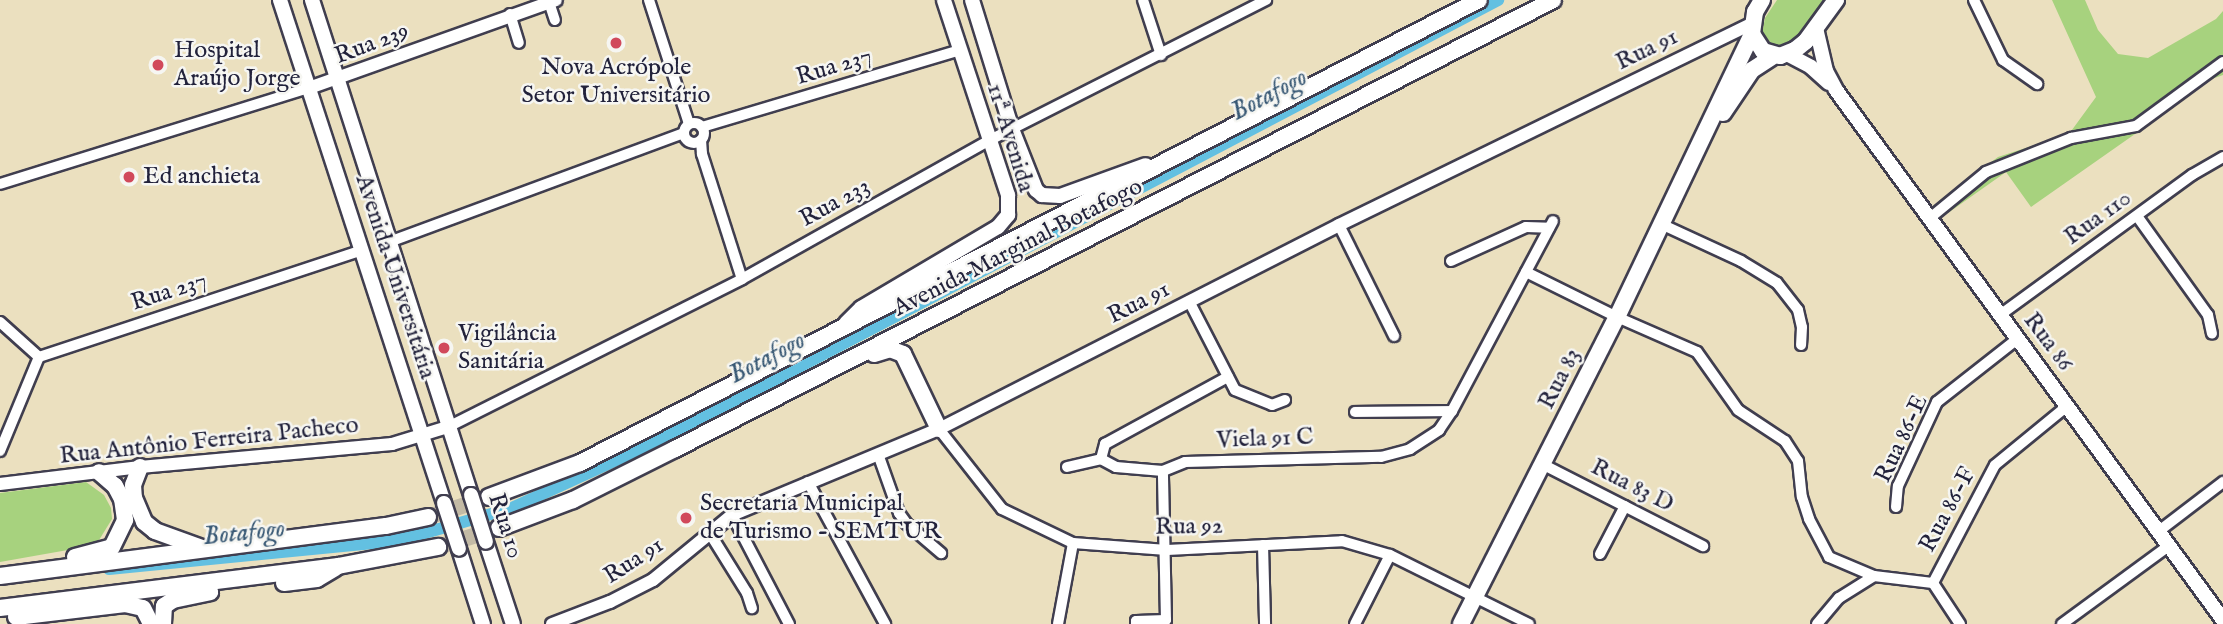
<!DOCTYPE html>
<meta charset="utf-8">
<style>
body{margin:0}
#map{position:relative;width:2223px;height:624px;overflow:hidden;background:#ebe0bf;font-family:"IM FELL English",serif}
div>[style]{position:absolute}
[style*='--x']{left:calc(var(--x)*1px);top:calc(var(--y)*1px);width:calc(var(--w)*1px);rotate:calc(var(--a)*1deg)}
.green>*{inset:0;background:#a7d27e}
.canal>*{height:12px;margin:-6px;padding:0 6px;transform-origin:6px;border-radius:6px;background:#63c0e1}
.primary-tunnel>*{height:16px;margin-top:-8px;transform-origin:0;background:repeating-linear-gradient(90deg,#c3baa5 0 16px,transparent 0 24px)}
.roads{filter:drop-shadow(2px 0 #403e4f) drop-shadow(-2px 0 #403e4f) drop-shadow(0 2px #403e4f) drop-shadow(0 -2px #403e4f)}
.minor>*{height:10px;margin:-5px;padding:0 5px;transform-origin:5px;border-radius:5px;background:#fff}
.minor>.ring{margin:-5px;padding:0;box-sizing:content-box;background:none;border:10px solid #fff;border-radius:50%}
.tertiary>*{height:12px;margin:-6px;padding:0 6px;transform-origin:6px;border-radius:6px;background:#fff}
.secondary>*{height:14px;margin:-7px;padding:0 7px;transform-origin:7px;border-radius:7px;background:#fff}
.primary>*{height:16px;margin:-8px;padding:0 8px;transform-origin:8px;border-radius:8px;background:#fff}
.bridges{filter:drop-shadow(2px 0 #403e4f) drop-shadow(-2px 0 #403e4f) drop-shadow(0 2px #403e4f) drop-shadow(0 -2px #403e4f)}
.secondary-bridge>*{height:14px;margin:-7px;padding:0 7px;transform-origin:7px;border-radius:7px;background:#fff}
.dots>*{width:19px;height:19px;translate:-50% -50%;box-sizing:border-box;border:4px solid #f6f6f2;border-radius:50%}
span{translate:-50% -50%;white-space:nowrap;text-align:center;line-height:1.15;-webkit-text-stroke:5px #f6f6f2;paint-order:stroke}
.street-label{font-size:24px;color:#22223b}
.poi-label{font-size:24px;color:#22223b}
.left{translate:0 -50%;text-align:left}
.water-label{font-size:26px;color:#395975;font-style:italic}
</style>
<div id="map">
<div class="green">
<i style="clip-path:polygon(1777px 0,1825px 0,1788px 47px,1776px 48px,1762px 34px,1765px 18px)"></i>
<i style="clip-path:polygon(2052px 0,2085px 0,2098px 30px,2118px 54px,2148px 58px,2216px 19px,2223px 11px,2223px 75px,2203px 82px,2145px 127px,2031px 207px,2006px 172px,1948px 213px,1939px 201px,1998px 157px,2069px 134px,2096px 97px)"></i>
<i style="clip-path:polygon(86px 482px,104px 495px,111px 508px,112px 519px,96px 545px,0 562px,0 493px)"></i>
</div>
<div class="canal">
<i style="--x:109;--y:569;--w:276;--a:-5.6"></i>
<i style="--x:384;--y:542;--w:35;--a:-12"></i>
<i style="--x:418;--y:535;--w:98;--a:-16"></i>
<i style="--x:512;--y:508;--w:161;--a:-24.7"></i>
<i style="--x:658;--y:441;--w:949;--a:-27.7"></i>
</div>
<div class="primary-tunnel">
<i style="--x:428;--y:517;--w:62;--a:-17.9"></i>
<i style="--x:438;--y:547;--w:61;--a:-17.2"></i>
</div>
<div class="roads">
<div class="minor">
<i style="--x:649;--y:0;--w:130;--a:72.1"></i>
<i style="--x:1143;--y:0;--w:58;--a:71.9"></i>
<i style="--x:1974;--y:0;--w:67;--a:64.2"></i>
<i style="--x:2003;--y:60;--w:42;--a:35.2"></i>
<i style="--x:549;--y:2;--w:19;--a:72"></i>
<i style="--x:510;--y:14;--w:30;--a:73"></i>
<i class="ring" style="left:684px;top:123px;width:10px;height:10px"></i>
<i style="--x:702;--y:127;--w:269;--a:-16.6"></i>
<i style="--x:701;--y:140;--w:14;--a:86"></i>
<i style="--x:702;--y:154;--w:131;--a:72.3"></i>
<i style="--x:0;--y:184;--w:324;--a:-17.3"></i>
<i style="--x:2137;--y:216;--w:122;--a:54.4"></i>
<i style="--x:2208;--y:315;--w:19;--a:78"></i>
<i style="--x:1930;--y:218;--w:72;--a:-39.4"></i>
<i style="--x:1986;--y:172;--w:92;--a:-21.8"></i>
<i style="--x:2071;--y:138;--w:66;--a:-10.5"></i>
<i style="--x:2136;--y:126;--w:108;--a:-36.3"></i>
<i style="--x:1661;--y:224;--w:88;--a:24.8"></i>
<i style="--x:1741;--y:261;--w:42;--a:31.4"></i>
<i style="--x:1777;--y:283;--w:34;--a:52"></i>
<i style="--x:1798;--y:310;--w:17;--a:77"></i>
<i style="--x:1802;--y:327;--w:18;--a:93"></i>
<i style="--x:1339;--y:225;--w:124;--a:63.6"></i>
<i style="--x:389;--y:242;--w:314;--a:-20.3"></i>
<i style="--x:1451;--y:261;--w:82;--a:-24.4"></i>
<i style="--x:1526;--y:227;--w:23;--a:2"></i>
<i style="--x:1526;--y:272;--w:102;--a:26.3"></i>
<i style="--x:1617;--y:317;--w:87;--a:23.6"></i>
<i style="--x:1697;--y:352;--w:71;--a:54.7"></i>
<i style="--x:1738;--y:410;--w:56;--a:33.4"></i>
<i style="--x:1785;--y:441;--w:24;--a:57"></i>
<i style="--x:1798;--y:461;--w:36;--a:84"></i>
<i style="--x:1802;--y:497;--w:23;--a:72"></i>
<i style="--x:1809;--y:519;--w:43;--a:62.2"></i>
<i style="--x:1829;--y:557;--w:49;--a:22.9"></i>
<i style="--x:1874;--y:576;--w:59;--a:6.8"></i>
<i style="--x:1933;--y:583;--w:49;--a:56.6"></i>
<i style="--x:1189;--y:301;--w:100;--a:62.7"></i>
<i style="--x:1235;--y:390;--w:40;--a:22"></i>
<i style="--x:1272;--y:405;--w:14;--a:-21"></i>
<i style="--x:2000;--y:315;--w:238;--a:-36.1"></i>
<i style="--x:2192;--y:175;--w:36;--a:-30"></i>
<i style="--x:0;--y:322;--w:52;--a:41.9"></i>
<i style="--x:39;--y:357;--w:340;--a:-18.3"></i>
<i style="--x:1355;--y:412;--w:97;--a:-0.6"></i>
<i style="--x:448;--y:427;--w:329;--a:-26.7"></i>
<i style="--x:742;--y:279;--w:282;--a:-29.3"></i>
<i style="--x:988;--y:141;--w:312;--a:-26.9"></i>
<i style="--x:939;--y:429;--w:102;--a:51.8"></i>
<i style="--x:1002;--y:509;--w:79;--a:25.6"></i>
<i style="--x:1073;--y:543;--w:94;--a:4.3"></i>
<i style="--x:1167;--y:550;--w:175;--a:-2.9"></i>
<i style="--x:1342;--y:541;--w:50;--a:16.3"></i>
<i style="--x:1390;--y:555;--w:155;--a:26.4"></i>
<i style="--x:0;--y:451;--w:102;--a:-67.5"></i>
<i style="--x:878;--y:454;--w:63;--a:70.4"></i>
<i style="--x:899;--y:513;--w:14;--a:54"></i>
<i style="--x:907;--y:524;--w:45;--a:40.5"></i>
<i style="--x:1101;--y:459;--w:16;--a:-75"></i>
<i style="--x:1105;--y:444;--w:140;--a:-28.6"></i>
<i style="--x:1542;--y:464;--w:181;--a:27"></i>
<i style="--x:1067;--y:467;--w:35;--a:-13"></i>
<i style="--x:1101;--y:459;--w:17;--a:28"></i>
<i style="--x:1116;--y:467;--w:47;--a:4.9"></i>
<i style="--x:1163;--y:471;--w:24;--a:-22"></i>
<i style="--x:1185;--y:462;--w:196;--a:-1.5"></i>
<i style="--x:1381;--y:457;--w:30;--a:-15"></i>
<i style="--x:1410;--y:449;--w:35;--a:-33"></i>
<i style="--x:1439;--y:430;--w:23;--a:-56"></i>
<i style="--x:1452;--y:411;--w:215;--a:-62"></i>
<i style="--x:808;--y:482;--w:162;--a:61.5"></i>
<i style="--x:1896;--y:507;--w:21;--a:-85"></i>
<i style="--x:1898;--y:486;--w:93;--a:-65.1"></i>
<i style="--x:1937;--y:402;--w:100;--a:-38.1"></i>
<i style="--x:732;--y:515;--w:123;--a:62.4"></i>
<i style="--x:2159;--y:531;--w:81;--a:-37.4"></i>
<i style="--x:709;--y:532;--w:72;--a:58.1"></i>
<i style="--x:747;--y:593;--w:16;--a:72"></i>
<i style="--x:1263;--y:545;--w:79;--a:88.5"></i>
<i style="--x:1600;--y:554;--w:54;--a:-62.5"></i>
<i style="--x:1933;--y:583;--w:133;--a:-62.3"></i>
<i style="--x:1995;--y:465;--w:93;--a:-39.3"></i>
<i style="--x:1058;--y:624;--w:82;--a:-79.5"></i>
<i style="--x:1136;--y:624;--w:3;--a:-90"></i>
<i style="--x:1136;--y:621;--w:30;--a:-2"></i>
<i style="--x:1166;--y:620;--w:149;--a:-91.2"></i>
<i style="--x:1355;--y:624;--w:77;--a:-63.1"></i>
<i style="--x:1817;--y:624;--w:34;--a:-50"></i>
<i style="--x:1839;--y:598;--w:41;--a:-32.2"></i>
<i style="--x:2062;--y:624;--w:134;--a:-36.2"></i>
</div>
<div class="tertiary">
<i style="--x:309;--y:88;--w:262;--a:-19.6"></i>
<i style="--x:0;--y:484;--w:141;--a:-6.9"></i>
<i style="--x:140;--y:467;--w:253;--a:-5.2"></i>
<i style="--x:392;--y:444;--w:59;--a:-16.9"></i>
<i style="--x:552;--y:624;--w:62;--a:-20.8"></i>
<i style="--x:610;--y:602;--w:48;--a:-27.1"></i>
<i style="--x:653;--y:580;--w:102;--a:-39.4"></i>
<i style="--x:732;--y:515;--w:224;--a:-22.6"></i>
<i style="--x:939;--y:429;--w:449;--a:-27"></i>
<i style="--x:1339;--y:225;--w:459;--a:-26"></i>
</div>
<div class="secondary">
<i style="--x:280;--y:0;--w:529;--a:71.94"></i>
<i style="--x:312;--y:0;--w:520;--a:72.19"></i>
<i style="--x:972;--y:0;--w:135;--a:72.8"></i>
<i style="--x:1012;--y:129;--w:66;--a:68.5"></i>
<i style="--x:1036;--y:190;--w:8;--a:40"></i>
<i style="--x:1042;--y:195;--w:18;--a:3"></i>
<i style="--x:1060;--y:196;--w:91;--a:-19.8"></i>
<i style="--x:1816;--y:28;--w:44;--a:76.9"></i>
<i style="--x:1826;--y:71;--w:21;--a:62"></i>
<i style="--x:1836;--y:90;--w:656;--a:53.86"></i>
<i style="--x:1787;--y:54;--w:27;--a:28"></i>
<i style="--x:1811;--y:67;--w:24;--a:42"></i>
<i style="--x:846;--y:323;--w:21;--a:-45"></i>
<i style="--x:861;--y:308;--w:159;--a:-30.6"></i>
<i style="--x:998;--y:227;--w:16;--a:-50"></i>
<i style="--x:1008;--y:215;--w:20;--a:-90"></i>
<i style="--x:1008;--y:195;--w:205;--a:-108.2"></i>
<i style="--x:486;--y:542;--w:86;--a:71.8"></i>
<i style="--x:459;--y:549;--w:79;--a:72.3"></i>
</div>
<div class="primary">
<i style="--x:1762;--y:0;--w:14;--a:120"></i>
<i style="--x:1755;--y:12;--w:22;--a:98"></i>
<i style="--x:1752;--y:34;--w:20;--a:57"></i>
<i style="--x:1763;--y:51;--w:18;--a:16"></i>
<i style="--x:1780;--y:56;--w:16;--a:-22"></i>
<i style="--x:1795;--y:50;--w:14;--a:-39"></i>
<i style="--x:1806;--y:41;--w:51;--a:-53.8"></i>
<i style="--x:1723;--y:113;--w:52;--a:-56"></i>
<i style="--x:1752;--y:70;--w:27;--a:-33"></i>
<i style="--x:874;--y:354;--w:17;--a:-17"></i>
<i style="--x:890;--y:349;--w:14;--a:21"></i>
<i style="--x:903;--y:354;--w:83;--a:64.4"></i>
<i style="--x:140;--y:467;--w:19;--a:111"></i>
<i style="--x:133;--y:485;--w:13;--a:86"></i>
<i style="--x:134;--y:498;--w:26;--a:67"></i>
<i style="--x:144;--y:522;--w:14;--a:39"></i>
<i style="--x:155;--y:531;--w:50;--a:19.9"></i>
<i style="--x:489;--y:497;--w:97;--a:-20.5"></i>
<i style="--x:580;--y:463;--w:1011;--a:-27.25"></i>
<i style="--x:499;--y:528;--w:79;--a:-20.7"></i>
<i style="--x:573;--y:500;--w:114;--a:-26.6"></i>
<i style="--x:675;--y:449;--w:986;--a:-27.08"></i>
<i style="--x:75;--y:557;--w:38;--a:-15"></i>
<i style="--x:112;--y:547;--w:30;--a:-64"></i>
<i style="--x:125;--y:520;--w:21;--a:-98"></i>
<i style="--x:122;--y:499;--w:15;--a:-118"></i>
<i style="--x:115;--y:486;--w:21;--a:-139"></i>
<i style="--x:0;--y:576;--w:389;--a:-7.4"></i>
<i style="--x:386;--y:526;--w:43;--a:-12.1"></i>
<i style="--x:284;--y:583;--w:33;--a:-7"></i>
<i style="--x:317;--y:579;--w:21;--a:-31"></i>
<i style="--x:0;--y:608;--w:341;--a:-7.1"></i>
<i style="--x:338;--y:566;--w:102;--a:-10.8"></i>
<i style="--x:16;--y:617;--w:110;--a:-6.8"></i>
<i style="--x:125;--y:604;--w:18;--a:13"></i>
<i style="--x:143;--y:608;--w:18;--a:63"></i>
<i style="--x:163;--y:624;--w:18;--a:-87"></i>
<i style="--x:164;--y:606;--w:11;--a:-34"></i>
<i style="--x:173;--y:600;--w:38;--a:-12"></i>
<i style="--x:1461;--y:624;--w:344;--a:-63.1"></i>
<i style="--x:1617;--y:317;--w:314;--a:-64.5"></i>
</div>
</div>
<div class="bridges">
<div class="secondary-bridge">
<i style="--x:471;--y:495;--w:49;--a:72.3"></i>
<i style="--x:444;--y:503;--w:48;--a:71.9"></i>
</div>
</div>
<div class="dots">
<i style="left:616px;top:43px;background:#d1495b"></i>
<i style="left:158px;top:65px;background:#d1495b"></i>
<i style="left:129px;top:177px;background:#d1495b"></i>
<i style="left:444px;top:348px;background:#d1495b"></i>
<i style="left:686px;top:518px;background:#d1495b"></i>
</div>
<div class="street-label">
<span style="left:372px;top:44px;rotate:-21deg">Rua 239</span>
<span style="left:1647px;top:50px;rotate:-26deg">Rua 91</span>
<span style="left:834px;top:67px;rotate:-17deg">Rua 237</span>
<span style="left:1010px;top:138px;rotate:73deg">11ª Avenida</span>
<span style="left:835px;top:203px;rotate:-29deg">Rua 233</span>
<span style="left:2098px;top:218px;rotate:-36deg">Rua 110</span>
<span style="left:1018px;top:248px;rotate:-27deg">Avenida Marginal Botafogo</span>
<span style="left:395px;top:277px;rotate:72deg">Avenida Universitária</span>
<span style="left:169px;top:292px;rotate:-18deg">Rua 237</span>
<span style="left:1139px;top:303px;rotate:-27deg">Rua 91</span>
<span style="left:2048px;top:342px;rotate:53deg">Rua 86</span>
<span style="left:1560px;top:379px;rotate:-63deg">Rua 83</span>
<span style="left:1265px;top:439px;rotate:-2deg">Viela 91 C</span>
<span style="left:1902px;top:439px;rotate:-65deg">Rua 86-E</span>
<span style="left:209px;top:441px;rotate:-6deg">Rua Antônio Ferreira Pacheco</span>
<span style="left:1632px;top:486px;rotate:27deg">Rua 83 D</span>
<span style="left:1948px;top:510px;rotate:-62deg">Rua 86-F</span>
<span style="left:505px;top:526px;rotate:72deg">Rua 10</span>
<span style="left:1189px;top:527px;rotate:-1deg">Rua 92</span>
<span style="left:634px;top:561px;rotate:-33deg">Rua 91</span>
</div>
<div class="poi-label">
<span class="left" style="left:174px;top:65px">Hospital<br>Araújo Jorge</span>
<span style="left:616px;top:82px">Nova Acrópole<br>Setor Universitário</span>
<span class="left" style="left:143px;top:177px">Ed anchieta</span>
<span class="left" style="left:458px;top:348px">Vigilância<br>Sanitária</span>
<span class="left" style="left:700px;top:518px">Secretaria Municipal<br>de Turismo - SEMTUR</span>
</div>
<div class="water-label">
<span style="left:1269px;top:95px;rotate:-28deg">Botafogo</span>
<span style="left:767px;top:358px;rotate:-28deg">Botafogo</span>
<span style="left:244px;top:533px;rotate:-6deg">Botafogo</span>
</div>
</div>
